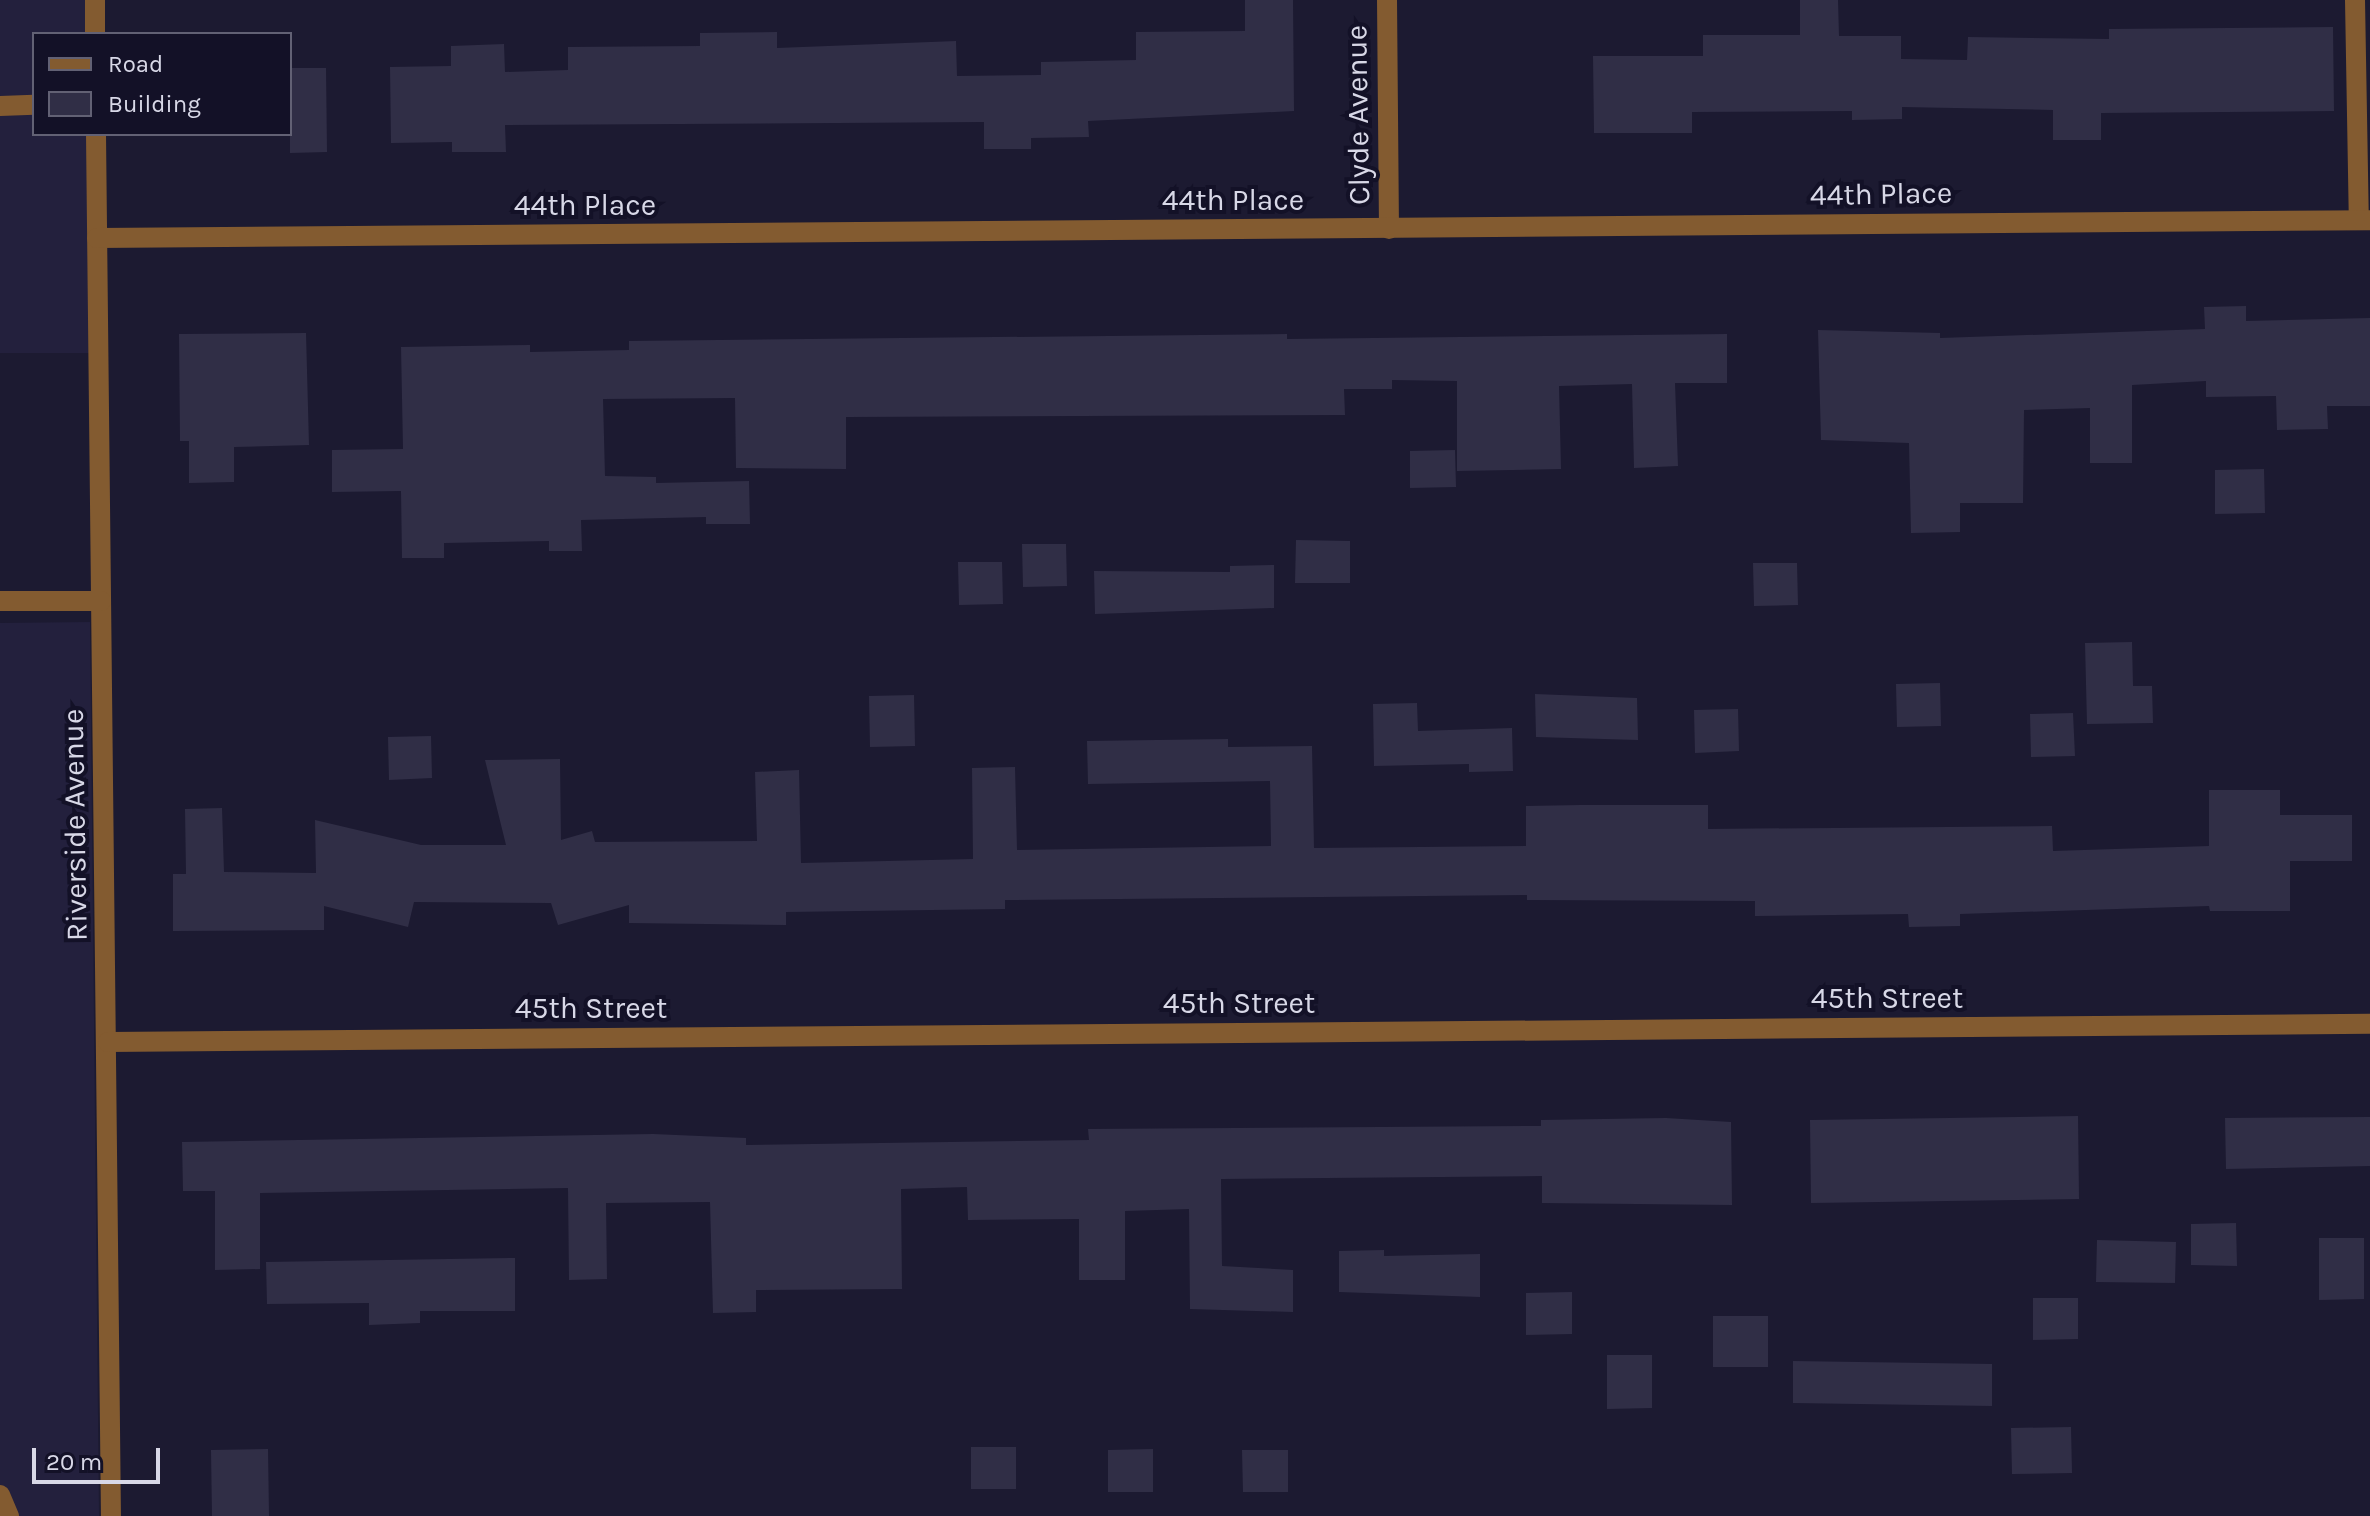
<!DOCTYPE html>
<style>
body{margin:0}
#map{position:relative;width:2370px;height:1516px;overflow:hidden;background:#1c1a31;font-family:Karla,sans-serif}
div>[style]{position:absolute}
[style*='--x']{left:calc(var(--x)*1px);top:calc(var(--y)*1px);width:calc(var(--w)*1px);rotate:calc(var(--a)*1deg)}
.built>*{inset:0;background:#23203d}
.building>*{inset:0;background:#302e46}
.minor>*{height:20px;margin:-10px;padding:0 10px;transform-origin:10px;border-radius:10px;background:#835b30}
span{translate:-50% -50%;white-space:nowrap;text-align:center;line-height:1.15;-webkit-text-stroke:8px #131127;paint-order:stroke}
.street-label{font-size:30px;color:#d8d8e7}
.legend{position:absolute;left:32px;top:32px;width:260px;height:104px;box-sizing:border-box;background:#131127;border:2px solid #626174;margin:0;padding:10px 14px;list-style:none;font-size:24px;color:#d8d8e7}
.legend li{display:flex;align-items:center;gap:16px;height:40px}
.legend b{width:40px;border:2px solid #626174}
.scale{position:absolute;left:32px;top:1448px;width:128px;height:36px;box-sizing:border-box;border:4px solid #d8d8e7;border-top:0;padding-left:10px;font-size:24px;line-height:28px;white-space:nowrap;color:#d8d8e7;-webkit-text-stroke:6px #131127;paint-order:stroke}
</style>
<div id="map">
<div class="built">
<i style="clip-path:polygon(0 0,102px 0,101px 34px,34px 34px,34px 134px,88px 134px,92px 353px,0 353px)"></i>
<i style="clip-path:polygon(90px 622px,99px 1516px,0 1516px,0 623px)"></i>
</div>
<div class="building">
<i style="clip-path:polygon(1245px 0,1293px 0,1294px 111px,1088px 121px,1089px 137px,1031px 138px,1031px 149px,984px 149px,984px 122px,505px 125px,506px 152px,452px 152px,452px 142px,391px 143px,390px 67px,451px 66px,451px 46px,504px 44px,505px 72px,568px 70px,568px 47px,700px 46px,700px 33px,777px 32px,777px 48px,956px 41px,957px 76px,1041px 75px,1041px 62px,1136px 60px,1136px 32px,1245px 31px)"></i>
<i style="clip-path:polygon(1800px 0,1838px 0,1839px 36px,1901px 36px,1901px 59px,1967px 60px,1968px 37px,2109px 39px,2109px 29px,2333px 27px,2334px 111px,2101px 113px,2101px 140px,2053px 140px,2053px 110px,1902px 107px,1902px 119px,1852px 120px,1852px 111px,1692px 112px,1692px 133px,1594px 133px,1593px 56px,1703px 56px,1703px 35px,1800px 35px)"></i>
<i style="clip-path:polygon(290px 68px,326px 68px,327px 152px,290px 153px)"></i>
<i style="clip-path:polygon(2246px 306px,2246px 321px,2370px 318px,2370px 406px,2327px 406px,2328px 429px,2277px 430px,2276px 396px,2206px 397px,2206px 381px,2132px 385px,2132px 463px,2090px 463px,2090px 408px,2024px 410px,2023px 503px,1960px 503px,1960px 532px,1911px 533px,1909px 443px,1821px 440px,1818px 330px,1940px 333px,1940px 338px,2205px 329px,2204px 307px)"></i>
<i style="clip-path:polygon(306px 333px,309px 445px,234px 447px,234px 482px,189px 483px,189px 441px,180px 441px,179px 334px)"></i>
<i style="clip-path:polygon(1287px 334px,1287px 339px,1727px 334px,1727px 383px,1675px 383px,1678px 466px,1634px 468px,1632px 384px,1559px 386px,1561px 469px,1457px 471px,1457px 381px,1392px 380px,1392px 389px,1344px 389px,1345px 415px,846px 417px,846px 469px,736px 468px,735px 398px,603px 399px,605px 476px,656px 477px,656px 483px,749px 481px,750px 524px,706px 524px,706px 517px,581px 520px,582px 551px,549px 551px,549px 541px,444px 543px,444px 558px,402px 558px,401px 491px,332px 492px,332px 450px,403px 449px,401px 347px,530px 345px,530px 352px,629px 350px,629px 341px)"></i>
<i style="clip-path:polygon(1455px 450px,1456px 487px,1410px 488px,1410px 451px)"></i>
<i style="clip-path:polygon(2264px 469px,2265px 513px,2215px 514px,2215px 470px)"></i>
<i style="clip-path:polygon(1296px 540px,1350px 541px,1350px 583px,1295px 583px)"></i>
<i style="clip-path:polygon(1022px 544px,1066px 544px,1067px 586px,1023px 587px)"></i>
<i style="clip-path:polygon(958px 562px,1002px 562px,1003px 604px,959px 605px)"></i>
<i style="clip-path:polygon(1753px 563px,1797px 563px,1798px 605px,1754px 606px)"></i>
<i style="clip-path:polygon(1274px 565px,1274px 608px,1095px 614px,1094px 571px,1230px 572px,1230px 566px)"></i>
<i style="clip-path:polygon(2132px 642px,2133px 686px,2152px 686px,2153px 723px,2087px 724px,2085px 643px)"></i>
<i style="clip-path:polygon(1940px 683px,1941px 726px,1897px 727px,1896px 684px)"></i>
<i style="clip-path:polygon(1535px 694px,1637px 698px,1638px 740px,1536px 737px)"></i>
<i style="clip-path:polygon(914px 695px,915px 746px,870px 747px,869px 696px)"></i>
<i style="clip-path:polygon(1417px 703px,1418px 731px,1512px 728px,1513px 771px,1469px 772px,1469px 764px,1374px 766px,1373px 704px)"></i>
<i style="clip-path:polygon(1738px 709px,1739px 751px,1695px 753px,1694px 710px)"></i>
<i style="clip-path:polygon(2073px 713px,2075px 756px,2031px 757px,2030px 714px)"></i>
<i style="clip-path:polygon(431px 736px,432px 778px,389px 780px,388px 737px)"></i>
<i style="clip-path:polygon(1228px 739px,1228px 747px,1312px 746px,1314px 848px,1526px 846px,1526px 806px,1581px 805px,1708px 805px,1708px 829px,2052px 826px,2053px 851px,2209px 846px,2209px 790px,2280px 790px,2280px 815px,2352px 815px,2352px 861px,2290px 861px,2290px 911px,2210px 911px,2209px 906px,1960px 914px,1960px 926px,1909px 927px,1908px 914px,1755px 916px,1755px 901px,1527px 900px,1527px 895px,1005px 900px,1005px 909px,786px 912px,786px 925px,629px 923px,629px 905px,558px 925px,551px 903px,414px 902px,408px 927px,324px 906px,324px 930px,173px 931px,173px 874px,186px 874px,185px 809px,222px 808px,224px 872px,316px 873px,315px 820px,421px 845px,506px 845px,485px 760px,560px 759px,561px 840px,592px 831px,595px 842px,757px 841px,755px 772px,799px 770px,801px 863px,973px 859px,972px 768px,1015px 767px,1017px 850px,1271px 846px,1270px 781px,1088px 784px,1087px 741px)"></i>
<i style="clip-path:polygon(2078px 1116px,2079px 1199px,1811px 1203px,1810px 1120px)"></i>
<i style="clip-path:polygon(2370px 1117px,2370px 1166px,2226px 1169px,2225px 1118px)"></i>
<i style="clip-path:polygon(1666px 1118px,1731px 1122px,1732px 1205px,1542px 1203px,1542px 1176px,1221px 1179px,1222px 1266px,1293px 1270px,1293px 1312px,1190px 1309px,1189px 1209px,1125px 1211px,1125px 1280px,1079px 1280px,1079px 1219px,968px 1220px,967px 1187px,901px 1189px,902px 1289px,756px 1290px,756px 1312px,713px 1313px,710px 1202px,606px 1203px,607px 1279px,569px 1280px,568px 1188px,260px 1193px,260px 1269px,215px 1270px,215px 1191px,183px 1191px,182px 1142px,653px 1134px,746px 1138px,746px 1145px,1089px 1140px,1088px 1129px,1541px 1126px,1541px 1120px)"></i>
<i style="clip-path:polygon(2236px 1223px,2237px 1266px,2191px 1265px,2191px 1224px)"></i>
<i style="clip-path:polygon(2319px 1238px,2364px 1238px,2364px 1299px,2319px 1300px)"></i>
<i style="clip-path:polygon(2097px 1240px,2176px 1242px,2175px 1283px,2096px 1282px)"></i>
<i style="clip-path:polygon(1384px 1250px,1384px 1256px,1480px 1254px,1480px 1297px,1339px 1292px,1339px 1251px)"></i>
<i style="clip-path:polygon(515px 1258px,515px 1311px,420px 1311px,420px 1323px,369px 1325px,369px 1303px,267px 1304px,266px 1262px)"></i>
<i style="clip-path:polygon(1572px 1292px,1572px 1334px,1526px 1335px,1526px 1293px)"></i>
<i style="clip-path:polygon(2033px 1298px,2078px 1298px,2078px 1339px,2033px 1340px)"></i>
<i style="clip-path:polygon(1713px 1316px,1768px 1316px,1768px 1367px,1713px 1367px)"></i>
<i style="clip-path:polygon(1607px 1355px,1652px 1355px,1652px 1408px,1607px 1409px)"></i>
<i style="clip-path:polygon(1793px 1361px,1992px 1364px,1992px 1406px,1793px 1403px)"></i>
<i style="clip-path:polygon(2071px 1427px,2072px 1473px,2012px 1474px,2011px 1428px)"></i>
<i style="clip-path:polygon(971px 1447px,1016px 1447px,1016px 1489px,971px 1489px)"></i>
<i style="clip-path:polygon(268px 1449px,269px 1516px,212px 1516px,211px 1450px)"></i>
<i style="clip-path:polygon(1153px 1449px,1153px 1492px,1108px 1492px,1108px 1450px)"></i>
<i style="clip-path:polygon(1242px 1450px,1288px 1450px,1288px 1492px,1243px 1492px)"></i>
</div>
<div class="minor">
<i style="--x:95;--y:0;--w:34;--a:90"></i>
<i style="--x:1387;--y:0;--w:229;--a:89.5"></i>
<i style="--x:2355;--y:0;--w:220;--a:89"></i>
<i style="--x:0;--y:106;--w:34;--a:-2"></i>
<i style="--x:96;--y:134;--w:1382;--a:89.38"></i>
<i style="--x:97;--y:238;--w:2273;--a:-0.45"></i>
<i style="--x:0;--y:601;--w:101;--a:0"></i>
<i style="--x:108;--y:1042;--w:2262;--a:-0.46"></i>
<i style="--x:0;--y:1495;--w:23;--a:67"></i>
</div>
<div class="street-label">
<span style="left:1358px;top:115px;rotate:-91deg">Clyde Avenue</span>
<span style="left:1881px;top:194px;rotate:-1deg">44th Place</span>
<span style="left:1233px;top:200px">44th Place</span>
<span style="left:585px;top:205px">44th Place</span>
<span style="left:75px;top:825px;rotate:-91deg">Riverside Avenue</span>
<span style="left:1887px;top:998px">45th Street</span>
<span style="left:1239px;top:1003px">45th Street</span>
<span style="left:591px;top:1008px">45th Street</span>
</div>
<ul class="legend">
<li><b style="height:10px;background:#835b30"></b>Road</li>
<li><b style="height:22px;background:#302e46"></b>Building</li>
</ul>
<div class="scale">20 m</div>
</div>
